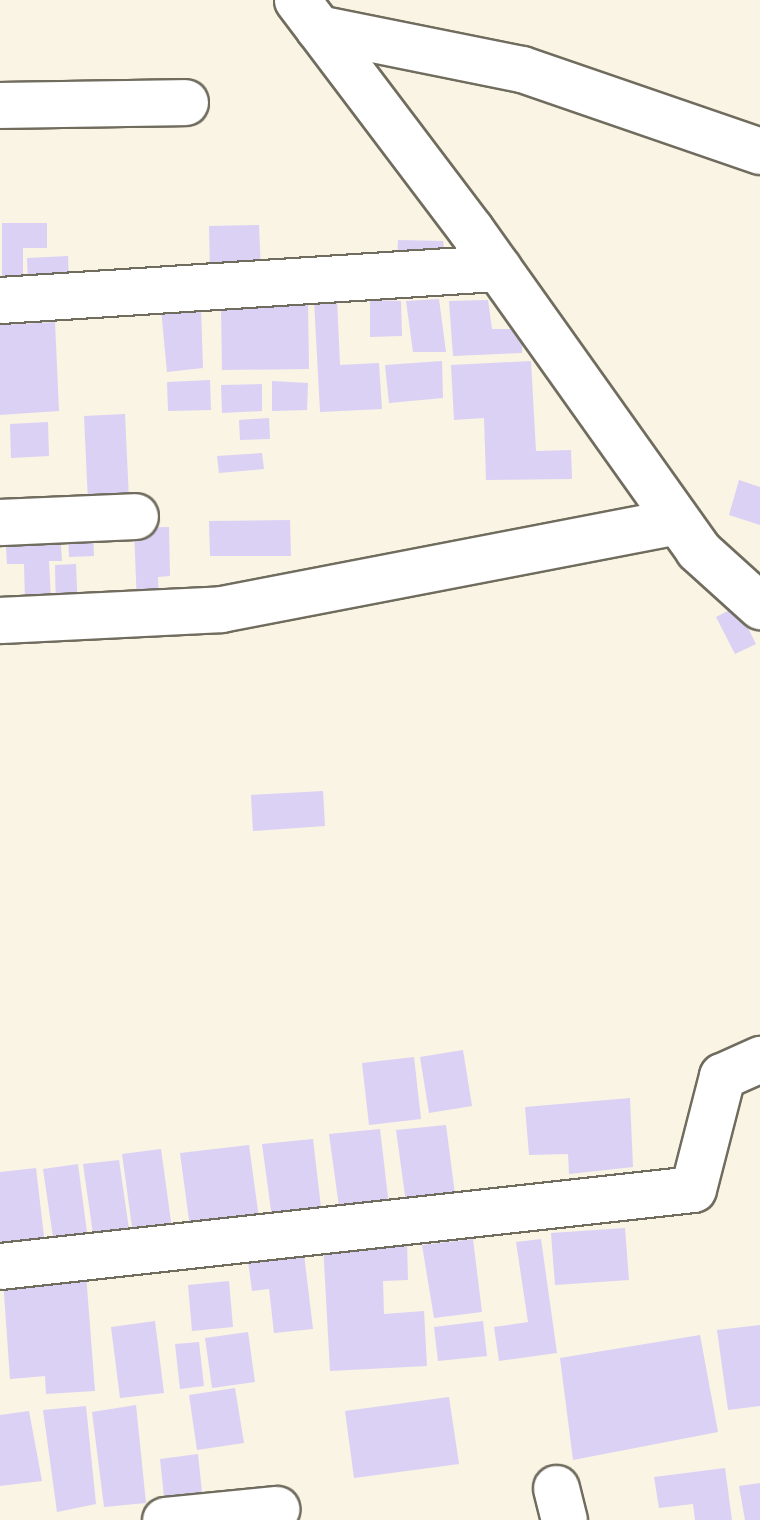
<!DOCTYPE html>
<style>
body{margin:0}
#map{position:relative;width:760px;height:1520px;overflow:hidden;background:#f9f4e4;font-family:"Varela Round",sans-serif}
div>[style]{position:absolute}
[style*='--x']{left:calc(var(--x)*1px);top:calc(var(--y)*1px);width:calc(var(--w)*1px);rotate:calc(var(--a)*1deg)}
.building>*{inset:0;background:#dbd1f5}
.roads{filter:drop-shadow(2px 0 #706c5e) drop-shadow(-2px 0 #706c5e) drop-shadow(0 2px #706c5e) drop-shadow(0 -2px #706c5e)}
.minor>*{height:45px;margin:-22.5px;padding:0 22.5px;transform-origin:22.5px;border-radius:22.5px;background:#fff}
span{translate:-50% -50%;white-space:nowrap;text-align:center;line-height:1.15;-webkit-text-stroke:9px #f9f4e4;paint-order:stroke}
</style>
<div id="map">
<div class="building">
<i style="clip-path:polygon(2px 223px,47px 223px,47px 248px,23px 248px,23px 282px,2px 282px)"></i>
<i style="clip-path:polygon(259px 225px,261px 273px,210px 274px,209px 226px)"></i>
<i style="clip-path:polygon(398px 240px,443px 241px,446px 262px,397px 262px)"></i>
<i style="clip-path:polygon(68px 256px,69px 282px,28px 284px,27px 258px)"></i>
<i style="clip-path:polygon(337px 299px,340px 365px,379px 363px,382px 409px,320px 412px,314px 300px)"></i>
<i style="clip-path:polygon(439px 299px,446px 352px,413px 352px,406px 301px)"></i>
<i style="clip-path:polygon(370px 300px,401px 301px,402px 336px,370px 337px)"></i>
<i style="clip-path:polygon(488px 300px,492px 329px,523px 329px,522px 353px,453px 356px,449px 301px)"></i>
<i style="clip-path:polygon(308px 305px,309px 369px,222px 370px,221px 307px)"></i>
<i style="clip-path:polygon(201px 307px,203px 368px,167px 372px,161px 309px)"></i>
<i style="clip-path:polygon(55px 322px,59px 411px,0 415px,0 325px)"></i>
<i style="clip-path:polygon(442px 361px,443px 398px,389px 403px,385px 365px)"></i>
<i style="clip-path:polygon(531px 361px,536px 451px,571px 450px,572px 479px,486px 480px,484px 418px,454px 420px,451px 365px)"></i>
<i style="clip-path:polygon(210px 380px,211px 410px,168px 411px,167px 382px)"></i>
<i style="clip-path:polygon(272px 381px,308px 383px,307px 410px,272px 411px)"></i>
<i style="clip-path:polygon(262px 384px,262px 411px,222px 413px,221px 385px)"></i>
<i style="clip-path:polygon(125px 414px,129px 500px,88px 502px,84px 416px)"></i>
<i style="clip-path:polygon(269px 418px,270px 439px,240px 440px,239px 420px)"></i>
<i style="clip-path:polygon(48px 422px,49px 456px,11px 458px,10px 424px)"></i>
<i style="clip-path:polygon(262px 453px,264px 469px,219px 473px,217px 456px)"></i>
<i style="clip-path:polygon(739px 480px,760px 487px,760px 525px,729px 515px)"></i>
<i style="clip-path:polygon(290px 520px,291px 556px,210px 556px,209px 521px)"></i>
<i style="clip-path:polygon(169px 527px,170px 576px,158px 577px,159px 605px,137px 606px,134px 528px)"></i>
<i style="clip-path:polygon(60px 531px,62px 561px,49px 561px,51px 599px,25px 600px,24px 564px,7px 564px,5px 533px)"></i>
<i style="clip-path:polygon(93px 531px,94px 556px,69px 557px,68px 532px)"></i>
<i style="clip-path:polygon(76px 564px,78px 612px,56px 612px,55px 565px)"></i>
<i style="clip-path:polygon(737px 606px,756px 644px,735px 654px,716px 617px)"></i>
<i style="clip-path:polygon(323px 791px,325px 826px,253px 831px,251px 795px)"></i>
<i style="clip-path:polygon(463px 1050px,472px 1106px,429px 1113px,420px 1057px)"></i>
<i style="clip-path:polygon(414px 1057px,421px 1119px,369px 1125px,362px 1063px)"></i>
<i style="clip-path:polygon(630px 1098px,633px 1167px,569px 1174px,568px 1154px,529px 1155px,525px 1107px)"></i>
<i style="clip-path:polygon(446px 1125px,456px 1202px,407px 1210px,396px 1130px)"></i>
<i style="clip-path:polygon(380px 1129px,389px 1206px,340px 1214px,329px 1134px)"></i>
<i style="clip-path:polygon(313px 1139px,322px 1216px,273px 1225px,262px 1144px)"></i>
<i style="clip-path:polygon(249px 1145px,260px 1226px,191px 1235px,180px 1153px)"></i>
<i style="clip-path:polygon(161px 1149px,172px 1229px,133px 1234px,122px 1154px)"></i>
<i style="clip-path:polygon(119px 1160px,130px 1236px,94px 1241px,83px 1164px)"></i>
<i style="clip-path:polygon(78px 1164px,88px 1240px,54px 1244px,43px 1169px)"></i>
<i style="clip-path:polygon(36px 1168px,45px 1245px,0 1250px,0 1172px)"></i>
<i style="clip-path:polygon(625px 1228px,629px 1280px,555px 1285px,551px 1233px)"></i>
<i style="clip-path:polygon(473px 1239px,482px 1312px,434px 1318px,422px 1245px)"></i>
<i style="clip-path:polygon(541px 1239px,557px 1353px,499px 1361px,494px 1327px,528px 1322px,516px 1242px)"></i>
<i style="clip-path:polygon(407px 1240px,408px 1280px,383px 1281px,384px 1314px,424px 1311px,427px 1366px,330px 1371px,323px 1244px)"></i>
<i style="clip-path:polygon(304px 1254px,313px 1329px,274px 1333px,269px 1289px,252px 1291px,248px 1261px)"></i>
<i style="clip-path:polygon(86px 1274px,95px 1391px,46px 1394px,45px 1376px,10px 1379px,3px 1280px)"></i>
<i style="clip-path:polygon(229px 1281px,233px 1327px,192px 1331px,188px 1285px)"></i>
<i style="clip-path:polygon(155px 1321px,164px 1393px,120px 1398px,111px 1327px)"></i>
<i style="clip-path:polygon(483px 1321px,487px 1356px,438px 1361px,434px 1327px)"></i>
<i style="clip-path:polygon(760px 1325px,760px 1406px,728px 1410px,717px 1330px)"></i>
<i style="clip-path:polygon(248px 1332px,255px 1382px,212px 1388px,205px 1338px)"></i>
<i style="clip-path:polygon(700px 1335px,718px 1432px,573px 1460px,560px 1358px)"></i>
<i style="clip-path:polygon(199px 1342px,204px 1386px,180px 1389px,175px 1344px)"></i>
<i style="clip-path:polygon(235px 1388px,244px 1443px,197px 1450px,189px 1395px)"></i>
<i style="clip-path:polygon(449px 1397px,459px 1464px,354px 1478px,345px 1411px)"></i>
<i style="clip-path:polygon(136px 1405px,146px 1503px,104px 1507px,92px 1412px)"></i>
<i style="clip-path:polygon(86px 1406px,96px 1504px,57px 1512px,43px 1410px)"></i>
<i style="clip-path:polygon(29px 1411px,42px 1481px,0 1486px,0 1415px)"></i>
<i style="clip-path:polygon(198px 1454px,203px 1502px,165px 1506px,160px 1459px)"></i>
<i style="clip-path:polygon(725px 1468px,732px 1520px,695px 1520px,693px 1504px,659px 1508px,654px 1477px)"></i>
<i style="clip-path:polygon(760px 1483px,760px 1520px,745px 1520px,739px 1486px)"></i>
</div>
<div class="roads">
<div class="minor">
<i style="--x:297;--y:0;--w:288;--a:52.9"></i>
<i style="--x:471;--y:230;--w:392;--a:54.6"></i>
<i style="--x:698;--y:550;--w:84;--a:42.1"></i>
<i style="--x:318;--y:28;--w:208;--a:11.4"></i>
<i style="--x:522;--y:69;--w:252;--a:19"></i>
<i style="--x:0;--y:105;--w:185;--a:-0.9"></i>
<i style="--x:0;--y:300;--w:499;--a:-3.7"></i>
<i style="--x:0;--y:522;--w:135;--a:-2.5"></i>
<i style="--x:0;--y:620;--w:221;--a:-2.8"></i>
<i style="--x:221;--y:609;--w:463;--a:-10.9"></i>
<i style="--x:0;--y:1266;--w:697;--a:-6.34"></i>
<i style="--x:693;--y:1189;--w:117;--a:-75.6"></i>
<i style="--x:722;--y:1076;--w:42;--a:-24.1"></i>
<i style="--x:556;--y:1488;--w:33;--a:76"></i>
<i style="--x:165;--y:1520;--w:112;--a:-5.7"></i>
</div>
</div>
</div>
